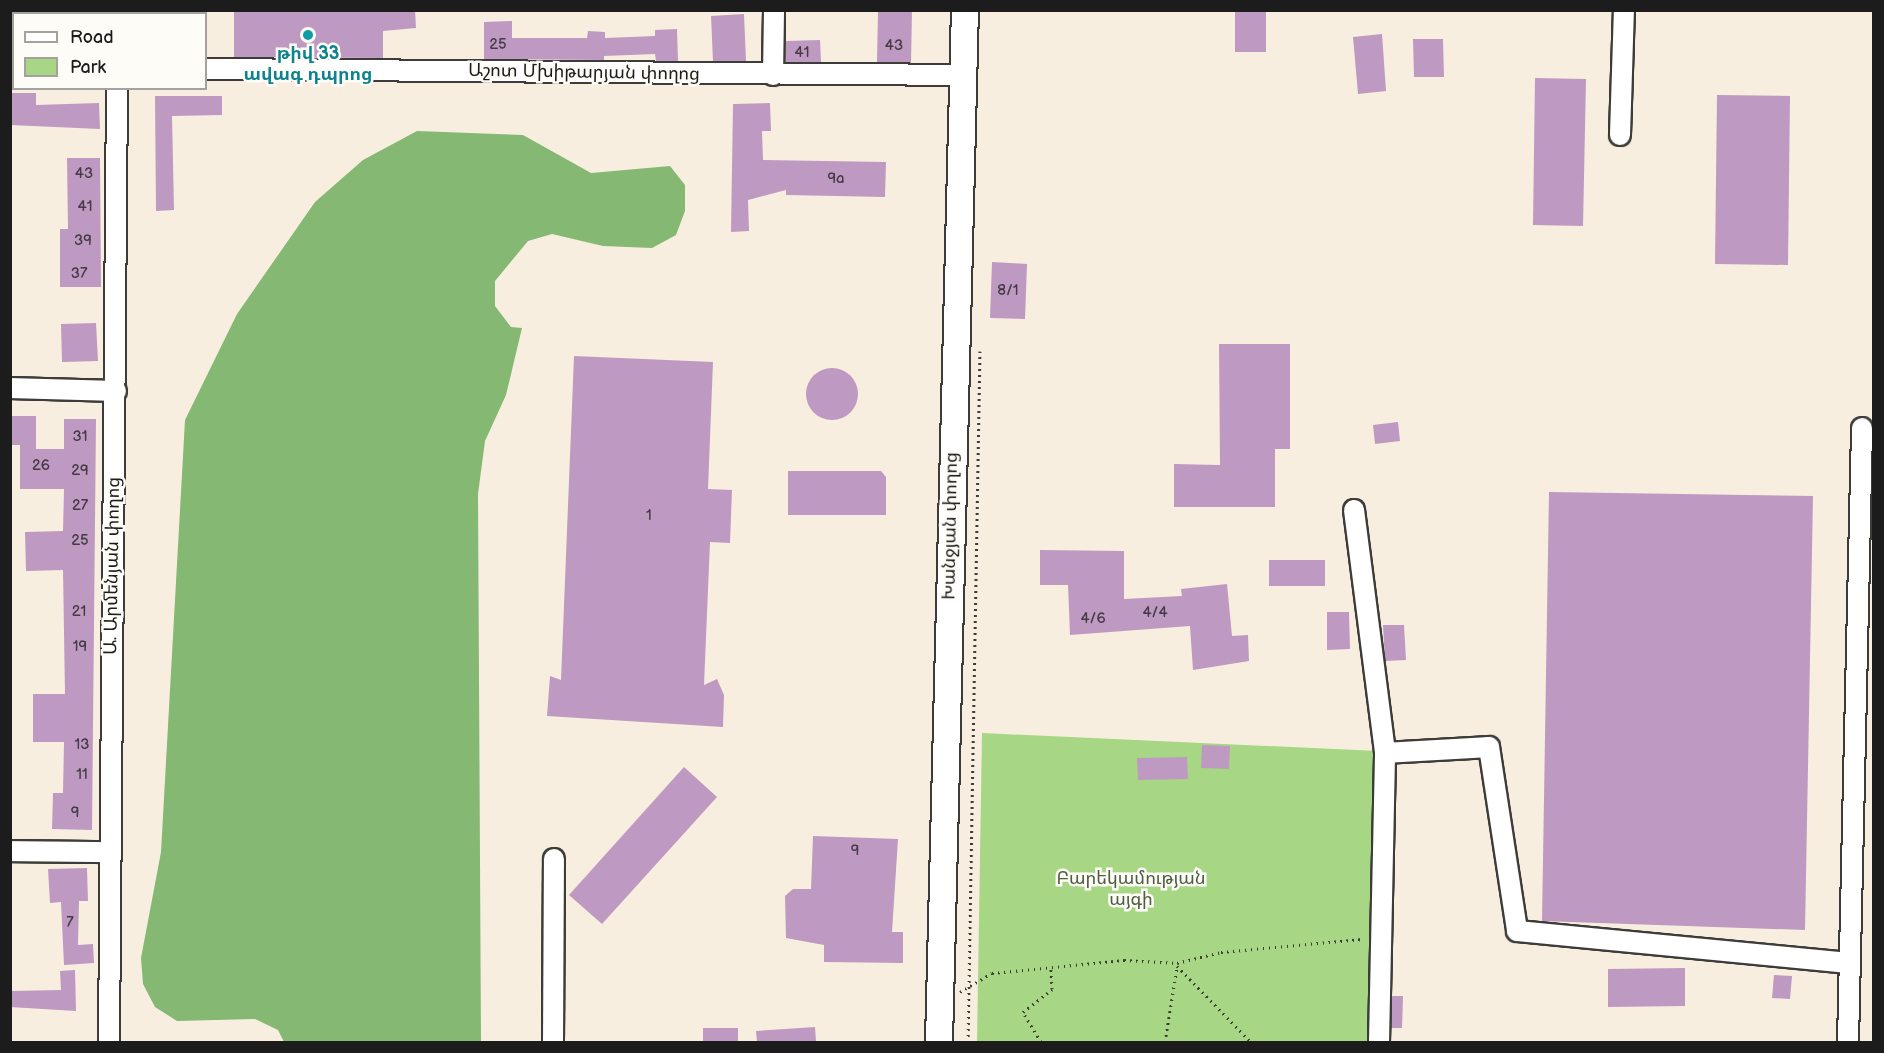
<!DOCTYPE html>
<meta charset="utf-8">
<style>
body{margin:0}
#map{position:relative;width:1884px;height:1053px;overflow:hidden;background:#f8eedf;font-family:"Balsamiq Sans","Noto Sans Armenian",sans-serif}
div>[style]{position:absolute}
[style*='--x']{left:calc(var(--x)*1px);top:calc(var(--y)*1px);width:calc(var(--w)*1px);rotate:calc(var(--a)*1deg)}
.green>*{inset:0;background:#a7d785}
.forest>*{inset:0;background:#85b872}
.building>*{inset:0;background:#be99c2}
.round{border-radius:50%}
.path>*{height:3px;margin-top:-1.5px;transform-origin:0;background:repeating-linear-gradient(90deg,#3d3c39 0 1.5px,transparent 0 6px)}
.roads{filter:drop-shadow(2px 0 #3d3c39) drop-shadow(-2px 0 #3d3c39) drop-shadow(0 2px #3d3c39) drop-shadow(0 -2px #3d3c39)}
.minor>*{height:20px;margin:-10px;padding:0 10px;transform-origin:10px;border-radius:10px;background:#fff}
.major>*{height:26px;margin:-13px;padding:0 13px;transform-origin:13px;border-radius:13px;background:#fff}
.dots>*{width:16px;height:16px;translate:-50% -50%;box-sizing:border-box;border:3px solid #fdfcf7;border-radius:50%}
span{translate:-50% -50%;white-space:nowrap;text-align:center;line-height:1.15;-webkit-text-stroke:5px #fdfcf7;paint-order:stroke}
.number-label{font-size:15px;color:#443b46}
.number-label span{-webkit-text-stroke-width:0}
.culture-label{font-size:18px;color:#0d838f;font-weight:700}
.street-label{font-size:18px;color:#1c1c1c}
.park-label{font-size:18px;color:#4d5d41}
.frame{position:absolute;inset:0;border:12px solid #1c1c1c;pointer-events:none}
.legend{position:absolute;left:12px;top:12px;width:195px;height:78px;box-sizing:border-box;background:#fdfcf7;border:2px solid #a3a29f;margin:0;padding:8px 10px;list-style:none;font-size:18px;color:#1c1c1c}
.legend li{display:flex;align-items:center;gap:12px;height:30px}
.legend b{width:30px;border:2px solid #a3a29f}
</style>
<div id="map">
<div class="green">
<i style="clip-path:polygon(982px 733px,1379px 751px,1372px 1042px,977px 1042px)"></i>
</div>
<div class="forest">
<i style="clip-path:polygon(417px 131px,523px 135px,591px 173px,670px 166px,685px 185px,685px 211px,676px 235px,652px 248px,603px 246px,552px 234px,528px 241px,495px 281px,495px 306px,511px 327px,522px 328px,506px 395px,485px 441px,478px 494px,481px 1042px,284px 1042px,278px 1030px,255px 1019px,177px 1021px,155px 1007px,143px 984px,141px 958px,161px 852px,185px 420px,237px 314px,315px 202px,363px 160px)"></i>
</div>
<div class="building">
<i style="clip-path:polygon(234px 10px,415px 10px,416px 28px,383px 31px,383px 58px,234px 57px)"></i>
<i style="clip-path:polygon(878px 10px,912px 10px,911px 63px,877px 62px)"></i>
<i style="clip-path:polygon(1235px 10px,1266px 10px,1266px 52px,1235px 52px)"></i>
<i style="clip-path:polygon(744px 14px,746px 61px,713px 61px,711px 16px)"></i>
<i style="clip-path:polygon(512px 21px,512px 38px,587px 38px,588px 31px,605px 32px,605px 38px,655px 36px,655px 30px,677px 29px,678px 61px,656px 61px,655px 54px,604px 56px,604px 60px,484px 59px,484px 22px)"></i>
<i style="clip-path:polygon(1382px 34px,1386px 91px,1358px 94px,1353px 37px)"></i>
<i style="clip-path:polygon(1413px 39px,1443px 39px,1444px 77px,1414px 77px)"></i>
<i style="clip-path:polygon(820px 40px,821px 62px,785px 62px,786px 41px)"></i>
<i style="clip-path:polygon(1535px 78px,1586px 79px,1583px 226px,1533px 225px)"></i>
<i style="clip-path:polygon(10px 93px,36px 93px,36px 105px,99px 103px,100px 129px,10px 125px)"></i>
<i style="clip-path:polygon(1717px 95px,1790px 96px,1788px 265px,1715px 264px)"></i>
<i style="clip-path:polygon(155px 96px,222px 96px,222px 115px,172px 116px,174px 210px,156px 211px)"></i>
<i style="clip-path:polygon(770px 103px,771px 131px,762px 131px,763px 160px,886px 162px,885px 197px,786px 195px,786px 190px,748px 200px,749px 231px,731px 232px,733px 104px)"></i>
<i style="clip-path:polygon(67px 158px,100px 158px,101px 287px,60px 287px,60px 229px,68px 229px)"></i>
<i style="clip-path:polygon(992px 262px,1027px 264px,1025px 319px,990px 318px)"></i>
<i style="clip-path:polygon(96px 323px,98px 361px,62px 362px,61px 324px)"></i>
<i style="clip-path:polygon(1219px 344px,1290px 344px,1290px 449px,1275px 449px,1275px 507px,1174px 507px,1174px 464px,1220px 465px)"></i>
<i style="clip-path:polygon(574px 356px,713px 362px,708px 489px,732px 490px,730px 543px,710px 542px,704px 685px,717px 679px,724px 695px,723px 727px,547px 716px,550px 676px,561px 680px)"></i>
<i class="round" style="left:806px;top:368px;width:52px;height:52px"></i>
<i style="clip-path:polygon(10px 416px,36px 416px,36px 449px,64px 449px,64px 419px,96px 419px,92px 830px,52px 829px,53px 793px,63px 793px,64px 742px,33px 742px,33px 694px,65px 694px,63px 570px,26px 571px,25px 532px,63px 531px,64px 489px,20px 489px,20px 445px,10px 445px)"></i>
<i style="clip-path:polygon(1398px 422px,1400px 441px,1375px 444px,1373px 425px)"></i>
<i style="clip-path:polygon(788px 471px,881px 471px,886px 477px,886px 515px,788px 515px)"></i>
<i style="clip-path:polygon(1549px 492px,1813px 496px,1805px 930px,1542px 921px)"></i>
<i style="clip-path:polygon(1040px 550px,1124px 551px,1124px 599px,1182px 596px,1181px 589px,1227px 584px,1232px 636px,1248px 635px,1249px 661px,1193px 670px,1190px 626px,1070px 635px,1068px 585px,1040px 585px)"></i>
<i style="clip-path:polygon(1269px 560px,1325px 560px,1325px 586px,1269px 586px)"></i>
<i style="clip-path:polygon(1327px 612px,1349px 612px,1350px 649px,1327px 650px)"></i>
<i style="clip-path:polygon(1383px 625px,1404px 625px,1406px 660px,1385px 661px)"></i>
<i style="clip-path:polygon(1202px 745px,1230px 746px,1229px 769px,1201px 768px)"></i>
<i style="clip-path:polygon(1187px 757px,1188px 779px,1138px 780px,1137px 758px)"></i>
<i style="clip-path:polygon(684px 767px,717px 797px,602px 924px,569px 895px)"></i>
<i style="clip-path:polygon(813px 836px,898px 839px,892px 932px,903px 932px,903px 963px,824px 962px,824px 945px,786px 938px,785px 896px,793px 889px,811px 889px)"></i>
<i style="clip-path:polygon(87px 868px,88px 901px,79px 901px,78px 945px,93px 944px,94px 963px,64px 965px,61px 902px,50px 903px,48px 869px)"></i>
<i style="clip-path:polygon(1685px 968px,1685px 1006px,1608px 1007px,1608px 969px)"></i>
<i style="clip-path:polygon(75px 970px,76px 1011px,10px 1007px,10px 991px,61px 990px,60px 971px)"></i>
<i style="clip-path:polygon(1774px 975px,1792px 976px,1790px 999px,1772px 998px)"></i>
<i style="clip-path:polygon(1392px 996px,1403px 996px,1402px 1028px,1391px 1028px)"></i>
<i style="clip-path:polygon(815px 1027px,816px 1042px,757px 1042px,756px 1031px)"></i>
<i style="clip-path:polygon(703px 1028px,738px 1028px,738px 1042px,703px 1042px)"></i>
</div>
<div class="path">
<i style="--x:1177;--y:966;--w:106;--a:45.8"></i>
<i style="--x:960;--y:992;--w:37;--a:-31"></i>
<i style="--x:992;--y:973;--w:133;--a:-5.6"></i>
<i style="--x:1124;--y:960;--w:53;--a:3.2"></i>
<i style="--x:1177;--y:963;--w:45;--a:-14"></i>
<i style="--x:1221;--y:952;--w:142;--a:-5.3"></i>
<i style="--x:968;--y:1042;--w:691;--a:-89.01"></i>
<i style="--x:1041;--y:1042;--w:35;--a:-121"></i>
<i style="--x:1023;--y:1012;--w:37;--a:-38"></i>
<i style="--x:1052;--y:989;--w:20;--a:-93"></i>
<i style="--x:1165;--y:1042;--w:76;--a:-80.9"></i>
</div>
<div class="roads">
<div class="minor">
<i style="--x:119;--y:14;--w:4;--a:-90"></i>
<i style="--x:10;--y:67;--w:4;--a:0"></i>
<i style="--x:206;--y:69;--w:757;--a:0.45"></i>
<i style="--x:773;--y:75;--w:65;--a:-89.1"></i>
<i style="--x:1620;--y:135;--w:125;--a:-88.2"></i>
<i style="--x:10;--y:388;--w:106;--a:1.6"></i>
<i style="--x:1354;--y:510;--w:245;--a:82.7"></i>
<i style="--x:10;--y:851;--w:98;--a:0.6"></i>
<i style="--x:109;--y:1042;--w:954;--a:-89.52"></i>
<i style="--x:553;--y:1042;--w:183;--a:-89.7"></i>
<i style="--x:1379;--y:1042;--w:289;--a:-88.8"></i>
<i style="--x:1385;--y:753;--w:104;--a:-3.3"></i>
<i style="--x:1489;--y:747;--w:186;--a:81.3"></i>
<i style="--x:1517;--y:931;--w:334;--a:5.5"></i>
<i style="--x:1848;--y:1042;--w:614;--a:-88.69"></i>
</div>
<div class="major">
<i style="--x:939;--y:1042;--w:1032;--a:-88.56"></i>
</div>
</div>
<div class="dots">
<i style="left:308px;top:35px;background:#0f9aa8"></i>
</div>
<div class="number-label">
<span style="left:498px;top:45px">25</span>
<span style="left:894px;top:46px">43</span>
<span style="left:802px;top:53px">41</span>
<span style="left:84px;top:174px">43</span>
<span style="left:836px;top:179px">9a</span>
<span style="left:85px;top:207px">41</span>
<span style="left:83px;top:241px">39</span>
<span style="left:79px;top:274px">37</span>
<span style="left:1008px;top:291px">8/1</span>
<span style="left:80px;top:437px">31</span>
<span style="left:41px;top:466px">26</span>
<span style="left:80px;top:471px">29</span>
<span style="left:80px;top:506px">27</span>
<span style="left:649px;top:516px">1</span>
<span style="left:80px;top:541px">25</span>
<span style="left:79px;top:612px">21</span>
<span style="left:1155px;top:613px">4/4</span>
<span style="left:1093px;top:619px">4/6</span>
<span style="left:80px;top:647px">19</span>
<span style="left:82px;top:745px">13</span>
<span style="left:82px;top:775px">11</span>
<span style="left:75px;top:813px">9</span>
<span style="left:855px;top:851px">9</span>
<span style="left:70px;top:923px">7</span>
</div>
<div class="culture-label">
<span style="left:308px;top:65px">թիվ 33<br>ավագ դպրոց</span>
</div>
<div class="street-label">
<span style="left:584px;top:73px;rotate:1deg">Աշոտ Մխիթարյան փողոց</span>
<span style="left:951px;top:526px;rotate:-89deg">Խանջյան փողոց</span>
<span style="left:113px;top:566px;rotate:-89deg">Ա. Արմենյան փողոց</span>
</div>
<div class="park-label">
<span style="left:1131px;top:890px">Բարեկամության<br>այգի</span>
</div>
<div class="frame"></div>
<ul class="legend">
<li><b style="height:8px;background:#fff"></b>Road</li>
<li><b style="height:16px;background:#a7d785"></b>Park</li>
</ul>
</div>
